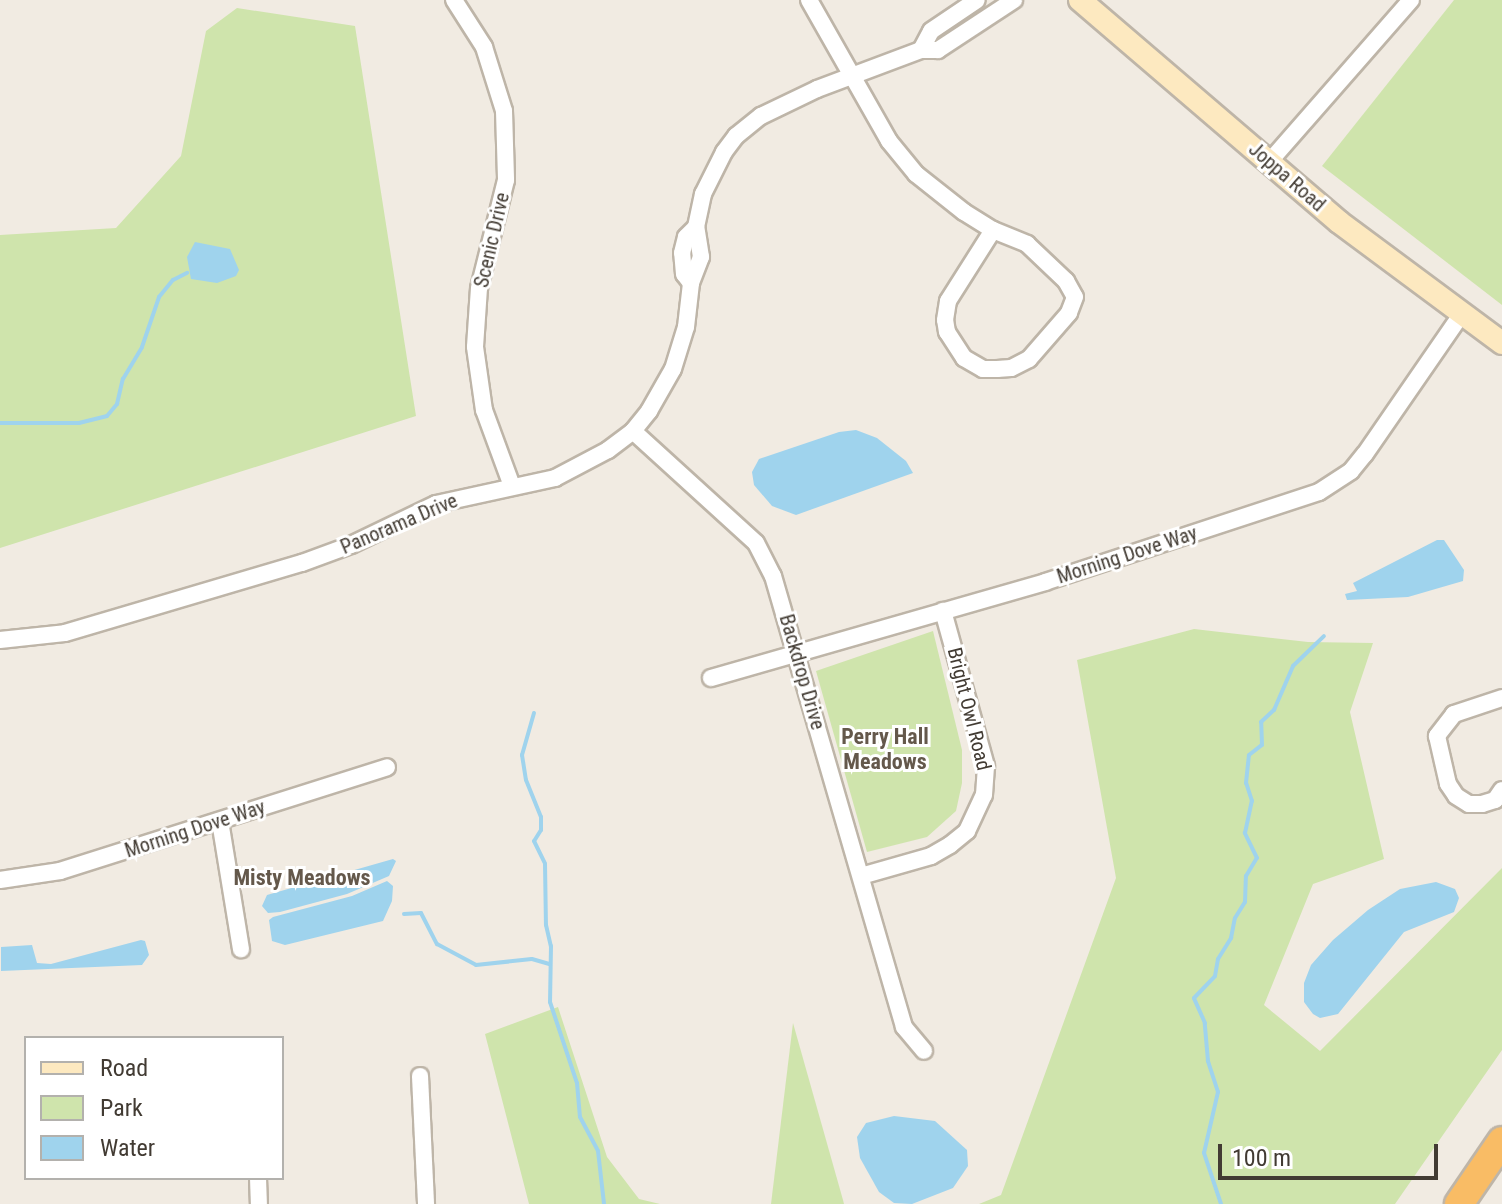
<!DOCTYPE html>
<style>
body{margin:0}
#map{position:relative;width:1502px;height:1204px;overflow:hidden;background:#f1ebe2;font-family:"Roboto Condensed",sans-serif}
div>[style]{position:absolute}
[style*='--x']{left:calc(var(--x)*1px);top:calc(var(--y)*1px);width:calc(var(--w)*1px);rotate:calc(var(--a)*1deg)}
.green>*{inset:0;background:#cfe4ac}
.water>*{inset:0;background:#9fd3ed}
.stream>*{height:4px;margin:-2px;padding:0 2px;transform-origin:2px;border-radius:2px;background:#9fd3ed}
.roads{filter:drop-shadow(2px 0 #beb5a8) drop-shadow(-2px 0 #beb5a8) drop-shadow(0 2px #beb5a8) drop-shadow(0 -2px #beb5a8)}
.street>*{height:16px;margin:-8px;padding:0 8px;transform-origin:8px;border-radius:8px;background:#fff}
.secondary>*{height:22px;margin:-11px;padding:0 11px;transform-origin:11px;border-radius:11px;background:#fde9c0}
.highway>*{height:28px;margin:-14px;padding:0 14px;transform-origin:14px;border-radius:14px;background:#f9bc65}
span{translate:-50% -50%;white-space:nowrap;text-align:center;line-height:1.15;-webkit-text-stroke:6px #fff;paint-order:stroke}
.street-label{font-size:20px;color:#423b33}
.neighbourhood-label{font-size:22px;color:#64584b;font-weight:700}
.legend{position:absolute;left:24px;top:1036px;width:260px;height:144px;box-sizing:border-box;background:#fff;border:2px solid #b3b1ad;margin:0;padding:10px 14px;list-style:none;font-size:24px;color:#423b33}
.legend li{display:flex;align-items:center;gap:16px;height:40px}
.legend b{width:40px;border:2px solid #b3b1ad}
.scale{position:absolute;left:1218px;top:1144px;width:220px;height:36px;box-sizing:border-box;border:4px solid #423b33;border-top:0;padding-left:10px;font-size:24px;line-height:28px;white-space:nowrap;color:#423b33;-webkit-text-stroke:6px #fff;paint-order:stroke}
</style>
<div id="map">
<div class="green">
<i style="clip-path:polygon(1454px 0,1502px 0,1502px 305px,1322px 166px)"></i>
<i style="clip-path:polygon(237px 8px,355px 26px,416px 416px,0 548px,0 235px,116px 228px,181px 156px,206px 31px)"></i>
<i style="clip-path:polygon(1194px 629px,1308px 642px,1373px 643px,1350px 712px,1384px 859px,1313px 884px,1264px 1005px,1320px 1051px,1502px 868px,1502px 1050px,1395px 1204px,979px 1204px,1001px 1195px,1116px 878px,1077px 660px)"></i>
<i style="clip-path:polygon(933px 631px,962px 750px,962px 783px,956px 811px,927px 837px,867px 852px,816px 671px)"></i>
<i style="clip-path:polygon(558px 1007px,607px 1157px,639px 1199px,660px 1204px,529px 1204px,485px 1034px)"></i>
<i style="clip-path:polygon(793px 1023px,843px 1200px,844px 1204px,771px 1204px)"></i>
</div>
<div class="water">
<i style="clip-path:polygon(195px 242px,230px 249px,239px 270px,236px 276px,217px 283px,191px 279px,187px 257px)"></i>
<i style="clip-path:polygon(856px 430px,877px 438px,906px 461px,913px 473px,796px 515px,772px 506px,754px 485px,752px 472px,759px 459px,839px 432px)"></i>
<i style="clip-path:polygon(1437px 540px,1444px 540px,1464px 570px,1463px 581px,1408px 597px,1347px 600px,1345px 594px,1357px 591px,1353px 583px)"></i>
<i style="clip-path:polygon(393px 859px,396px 861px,389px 876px,347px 894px,280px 912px,268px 913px,262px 906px,267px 895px)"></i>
<i style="clip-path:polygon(387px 881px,393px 886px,392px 901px,383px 921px,285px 945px,272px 941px,269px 920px,273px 917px,352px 896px)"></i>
<i style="clip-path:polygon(1436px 882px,1455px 889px,1459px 898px,1454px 912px,1404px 932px,1338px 1014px,1320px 1018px,1313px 1014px,1304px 1002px,1304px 983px,1311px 965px,1333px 940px,1368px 910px,1400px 889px)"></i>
<i style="clip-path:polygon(141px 940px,145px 941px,149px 955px,142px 965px,1px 971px,1px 947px,32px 945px,37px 963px,51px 964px)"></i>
<i style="clip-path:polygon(894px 1116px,935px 1121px,967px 1150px,968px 1166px,953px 1188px,912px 1204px,894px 1203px,879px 1192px,860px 1158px,857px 1137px,866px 1123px)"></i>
</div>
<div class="stream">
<i style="--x:0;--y:423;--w:79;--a:0"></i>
<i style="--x:79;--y:423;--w:29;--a:-14"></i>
<i style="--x:107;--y:416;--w:16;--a:-50"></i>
<i style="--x:117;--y:404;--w:26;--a:-77"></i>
<i style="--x:123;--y:379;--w:37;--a:-59"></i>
<i style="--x:142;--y:347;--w:53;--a:-71.2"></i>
<i style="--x:159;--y:297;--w:22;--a:-51"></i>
<i style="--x:173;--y:280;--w:16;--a:-27"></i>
<i style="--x:534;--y:713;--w:44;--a:105.9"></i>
<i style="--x:522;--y:755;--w:25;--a:81"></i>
<i style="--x:526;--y:780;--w:40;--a:68"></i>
<i style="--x:541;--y:817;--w:13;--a:90"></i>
<i style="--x:541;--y:830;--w:13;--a:122"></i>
<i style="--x:534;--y:841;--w:25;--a:64"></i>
<i style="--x:545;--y:864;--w:61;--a:89.1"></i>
<i style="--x:546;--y:925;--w:22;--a:77"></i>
<i style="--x:551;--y:946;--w:56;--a:91"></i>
<i style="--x:550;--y:1002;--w:85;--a:71.6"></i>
<i style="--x:577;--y:1083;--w:34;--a:85"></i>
<i style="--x:580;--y:1117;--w:38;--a:62"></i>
<i style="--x:598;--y:1151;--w:53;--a:83.5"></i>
<i style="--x:404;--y:914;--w:17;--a:-3"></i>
<i style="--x:421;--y:913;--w:35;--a:63"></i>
<i style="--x:437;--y:944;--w:44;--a:28.3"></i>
<i style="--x:476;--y:965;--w:56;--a:-6.1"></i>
<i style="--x:532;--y:959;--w:18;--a:16"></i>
<i style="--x:1221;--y:1204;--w:54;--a:-108.4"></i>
<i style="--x:1204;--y:1153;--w:63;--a:-77.1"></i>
<i style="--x:1218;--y:1092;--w:33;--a:-108"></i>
<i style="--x:1208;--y:1061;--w:38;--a:-95"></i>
<i style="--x:1205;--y:1023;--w:27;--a:-114"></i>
<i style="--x:1194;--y:998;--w:30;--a:-46"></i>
<i style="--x:1215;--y:976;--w:17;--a:-80"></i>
<i style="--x:1218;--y:959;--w:25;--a:-58"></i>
<i style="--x:1231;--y:938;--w:20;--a:-79"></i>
<i style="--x:1235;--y:918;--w:19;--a:-58"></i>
<i style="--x:1245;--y:902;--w:26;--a:-88"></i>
<i style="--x:1246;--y:876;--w:21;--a:-59"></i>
<i style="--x:1257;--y:858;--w:28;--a:-116"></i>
<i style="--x:1245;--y:833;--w:33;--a:-78"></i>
<i style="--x:1252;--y:801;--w:19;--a:-108"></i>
<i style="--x:1246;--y:783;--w:28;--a:-84"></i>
<i style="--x:1249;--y:755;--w:16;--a:-38"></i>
<i style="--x:1262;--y:745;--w:23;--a:-92"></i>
<i style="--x:1261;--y:722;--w:18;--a:-43"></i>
<i style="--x:1274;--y:710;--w:48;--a:-66.6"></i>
<i style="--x:1293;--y:666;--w:43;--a:-44.1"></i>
</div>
<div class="roads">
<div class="street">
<i style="--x:454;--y:0;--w:56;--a:57.4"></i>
<i style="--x:484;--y:47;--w:67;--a:72.6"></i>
<i style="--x:504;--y:111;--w:69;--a:88.3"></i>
<i style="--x:506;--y:180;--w:111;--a:104"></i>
<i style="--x:479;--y:288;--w:59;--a:93.9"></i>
<i style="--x:475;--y:347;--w:64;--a:81.9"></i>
<i style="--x:484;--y:410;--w:81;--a:69.8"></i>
<i style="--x:809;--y:0;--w:162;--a:60.4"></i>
<i style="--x:889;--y:141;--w:43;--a:50.7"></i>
<i style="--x:916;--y:174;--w:61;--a:38.4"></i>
<i style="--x:964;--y:212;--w:34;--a:32"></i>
<i style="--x:993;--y:230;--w:37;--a:22"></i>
<i style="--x:1027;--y:244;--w:54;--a:43.5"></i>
<i style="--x:1066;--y:281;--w:18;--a:61"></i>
<i style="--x:1075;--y:297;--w:17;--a:111"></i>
<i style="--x:1069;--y:313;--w:61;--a:131"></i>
<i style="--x:1029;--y:359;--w:20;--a:153"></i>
<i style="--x:1011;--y:368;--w:14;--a:176"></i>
<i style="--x:997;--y:369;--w:14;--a:180"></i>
<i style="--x:983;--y:369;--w:22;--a:-150"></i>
<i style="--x:964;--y:358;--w:31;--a:-123"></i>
<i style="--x:947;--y:332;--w:12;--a:-99"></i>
<i style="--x:945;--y:320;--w:19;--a:-81"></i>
<i style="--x:948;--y:301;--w:84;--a:-57.6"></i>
<i style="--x:921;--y:50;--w:21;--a:-62"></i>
<i style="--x:931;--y:31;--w:55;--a:-34"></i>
<i style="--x:1270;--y:161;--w:214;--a:-48.8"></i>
<i style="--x:691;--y:283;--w:11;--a:-128"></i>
<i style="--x:684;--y:274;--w:21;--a:-95"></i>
<i style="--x:682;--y:253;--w:16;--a:-76"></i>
<i style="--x:686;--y:237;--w:14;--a:-45"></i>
<i style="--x:633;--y:431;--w:166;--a:42.3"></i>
<i style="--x:756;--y:543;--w:37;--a:63"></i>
<i style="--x:773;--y:576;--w:470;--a:73.8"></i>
<i style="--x:904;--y:1027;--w:31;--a:50"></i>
<i style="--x:0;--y:640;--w:65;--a:-6.1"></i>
<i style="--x:65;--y:633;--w:247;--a:-16.5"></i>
<i style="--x:302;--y:563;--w:52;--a:-20.2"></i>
<i style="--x:351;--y:545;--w:94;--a:-25.8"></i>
<i style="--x:436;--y:504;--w:122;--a:-12.3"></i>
<i style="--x:555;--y:478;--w:60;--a:-27.8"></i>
<i style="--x:608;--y:450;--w:31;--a:-37"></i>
<i style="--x:633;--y:431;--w:26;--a:-51"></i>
<i style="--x:649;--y:411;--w:48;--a:-60.3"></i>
<i style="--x:673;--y:369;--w:44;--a:-72.8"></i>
<i style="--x:686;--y:327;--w:44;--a:-83.5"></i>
<i style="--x:691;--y:283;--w:28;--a:-69"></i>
<i style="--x:701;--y:257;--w:30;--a:-99"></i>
<i style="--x:696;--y:227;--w:34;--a:-78"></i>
<i style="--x:703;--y:194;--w:47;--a:-63.4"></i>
<i style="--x:724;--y:152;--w:20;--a:-53"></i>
<i style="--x:736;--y:136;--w:32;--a:-39"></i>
<i style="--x:761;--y:116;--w:62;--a:-25.7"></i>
<i style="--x:817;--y:89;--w:111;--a:-20.6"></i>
<i style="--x:921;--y:50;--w:17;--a:0"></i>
<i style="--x:938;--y:50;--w:91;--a:-33.3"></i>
<i style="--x:711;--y:678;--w:348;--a:-16"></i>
<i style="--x:1045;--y:582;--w:288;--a:-18.2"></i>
<i style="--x:1319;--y:492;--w:38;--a:-33"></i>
<i style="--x:1351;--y:471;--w:22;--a:-51"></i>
<i style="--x:1365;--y:454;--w:173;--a:-55.4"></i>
<i style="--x:1502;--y:698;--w:51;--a:161.6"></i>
<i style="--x:1454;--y:714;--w:28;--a:128"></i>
<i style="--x:1437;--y:736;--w:49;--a:77.1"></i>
<i style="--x:1448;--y:784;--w:14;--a:56"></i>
<i style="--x:1456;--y:796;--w:15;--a:32"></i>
<i style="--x:1469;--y:804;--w:13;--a:0"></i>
<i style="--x:1482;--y:804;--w:14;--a:-17"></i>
<i style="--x:1495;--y:800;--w:12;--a:-55"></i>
<i style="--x:220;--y:821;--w:130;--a:80.7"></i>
<i style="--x:861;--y:876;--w:73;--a:-15.9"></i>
<i style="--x:931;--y:856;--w:22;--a:-30"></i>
<i style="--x:950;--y:845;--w:22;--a:-39"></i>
<i style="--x:967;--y:831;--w:40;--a:-65"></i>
<i style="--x:984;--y:795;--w:29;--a:-86"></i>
<i style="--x:986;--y:766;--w:161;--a:-105.5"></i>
<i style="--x:0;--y:880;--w:61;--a:-8.5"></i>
<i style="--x:60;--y:871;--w:343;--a:-17.6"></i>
<i style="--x:420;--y:1076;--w:128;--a:87.3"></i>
<i style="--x:258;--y:1178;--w:26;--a:88"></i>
</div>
<div class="secondary">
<i style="--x:1080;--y:0;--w:341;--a:40.6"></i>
<i style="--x:1339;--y:222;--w:203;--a:36.6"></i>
</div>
<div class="highway">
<i style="--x:1459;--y:1204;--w:76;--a:-55.7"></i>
</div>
</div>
<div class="street-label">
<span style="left:1287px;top:177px;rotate:41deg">Joppa Road</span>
<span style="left:492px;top:240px;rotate:-77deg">Scenic Drive</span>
<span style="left:399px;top:524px;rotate:-23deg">Panorama Drive</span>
<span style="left:1127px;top:555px;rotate:-18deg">Morning Dove Way</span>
<span style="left:802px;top:672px;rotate:74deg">Backdrop Drive</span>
<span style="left:969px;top:709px;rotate:76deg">Bright Owl Road</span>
<span style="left:195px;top:829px;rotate:-18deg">Morning Dove Way</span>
</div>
<div class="neighbourhood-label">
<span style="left:885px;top:749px">Perry Hall<br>Meadows</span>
<span style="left:302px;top:878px">Misty Meadows</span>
</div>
<ul class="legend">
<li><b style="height:10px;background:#fde9c0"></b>Road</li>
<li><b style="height:22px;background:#cfe4ac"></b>Park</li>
<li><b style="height:22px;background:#9fd3ed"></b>Water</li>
</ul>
<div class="scale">100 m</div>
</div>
